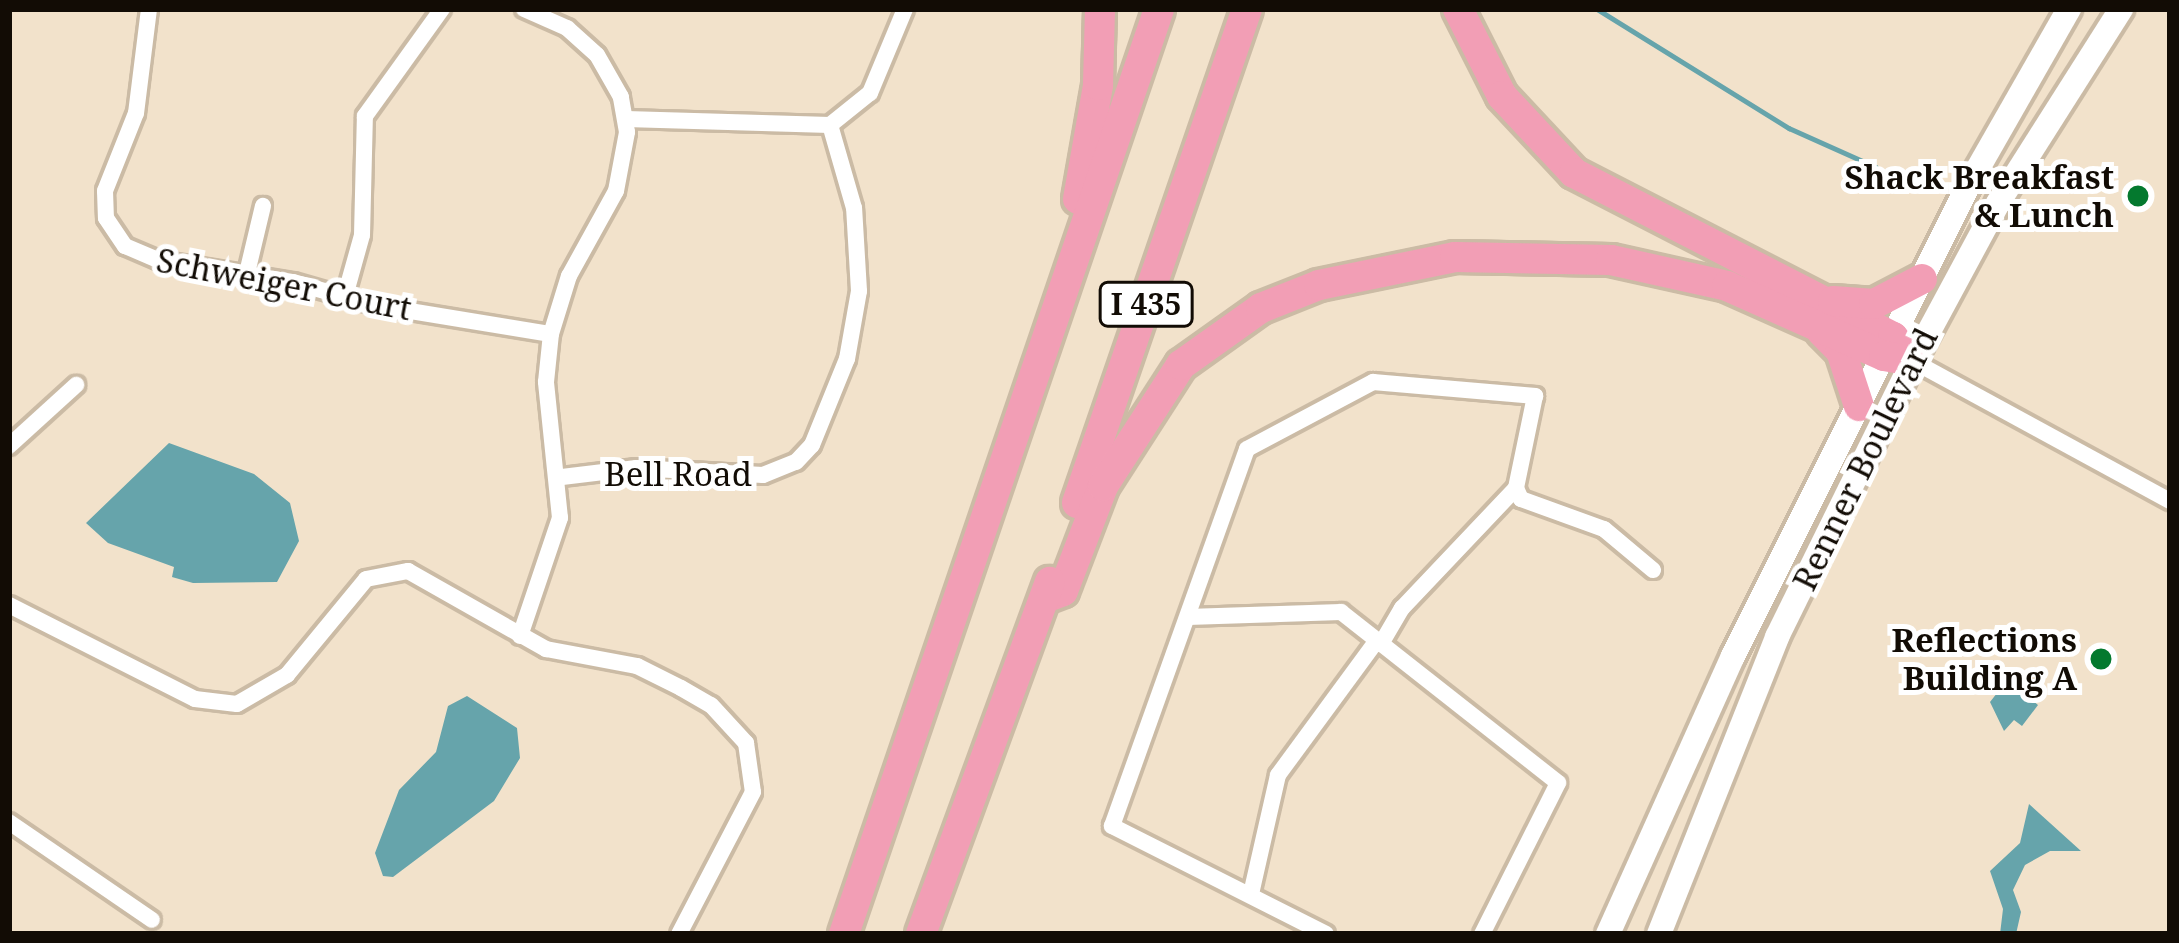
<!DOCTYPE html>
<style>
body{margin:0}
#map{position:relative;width:2179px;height:943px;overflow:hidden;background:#f2e2cb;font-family:"Noto Serif",serif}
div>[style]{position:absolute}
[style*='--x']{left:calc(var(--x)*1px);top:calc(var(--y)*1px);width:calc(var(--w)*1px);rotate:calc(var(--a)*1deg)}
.water>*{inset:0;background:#66a4ab}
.stream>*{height:4.5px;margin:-2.25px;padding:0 2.25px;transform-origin:2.25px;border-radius:2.25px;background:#66a4ab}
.roads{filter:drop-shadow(3px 0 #cbbba5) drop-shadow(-3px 0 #cbbba5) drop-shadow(0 3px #cbbba5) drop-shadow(0 -3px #cbbba5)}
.minor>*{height:16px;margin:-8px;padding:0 8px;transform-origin:8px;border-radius:8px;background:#fff}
.secondary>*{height:24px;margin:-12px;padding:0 12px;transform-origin:12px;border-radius:12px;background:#fff}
.motorway>*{height:30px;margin:-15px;padding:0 15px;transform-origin:15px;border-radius:15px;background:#f29eb5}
.dots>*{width:33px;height:33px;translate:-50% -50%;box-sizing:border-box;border:6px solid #fff;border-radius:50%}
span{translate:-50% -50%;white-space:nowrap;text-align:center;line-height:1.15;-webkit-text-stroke:10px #fff;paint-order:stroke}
.shield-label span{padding:3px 9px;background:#fff;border:3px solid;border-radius:9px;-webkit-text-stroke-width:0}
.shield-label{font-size:30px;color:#120c05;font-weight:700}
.poi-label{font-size:33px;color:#120c05;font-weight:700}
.right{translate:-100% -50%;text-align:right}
.street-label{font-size:33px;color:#120c05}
.frame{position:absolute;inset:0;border:12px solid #120c05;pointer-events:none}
</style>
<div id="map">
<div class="water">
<i style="clip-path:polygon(169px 443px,254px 474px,290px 503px,299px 541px,277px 582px,193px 583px,172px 577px,174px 567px,108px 543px,86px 523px)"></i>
<i style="clip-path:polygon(2015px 686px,2038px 705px,2022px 726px,2014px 720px,2004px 731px,1990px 702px,2001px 688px,2009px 693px)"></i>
<i style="clip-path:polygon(467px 696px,517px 728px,520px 758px,494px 801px,393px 877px,383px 876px,375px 853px,399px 790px,436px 752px,448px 706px)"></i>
<i style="clip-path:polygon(2029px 804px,2081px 851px,2050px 851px,2025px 865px,2013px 890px,2021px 912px,2016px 934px,2000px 934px,2003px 909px,1990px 871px,2020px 843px)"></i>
</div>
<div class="stream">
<i style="--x:1597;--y:9;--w:226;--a:31.8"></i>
<i style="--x:1789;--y:128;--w:95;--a:24.1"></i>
</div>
<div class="roads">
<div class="minor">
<i style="--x:149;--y:9;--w:105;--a:97.1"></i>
<i style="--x:136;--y:113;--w:84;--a:111.7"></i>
<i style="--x:105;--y:191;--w:27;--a:88"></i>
<i style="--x:106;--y:218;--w:34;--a:56"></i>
<i style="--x:125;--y:246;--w:36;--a:23"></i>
<i style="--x:158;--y:260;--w:137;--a:9.3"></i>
<i style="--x:293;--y:282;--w:83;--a:16"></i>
<i style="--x:373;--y:305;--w:180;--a:9.3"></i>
<i style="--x:626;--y:119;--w:204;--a:1.7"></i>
<i style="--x:830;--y:125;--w:51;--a:-38.7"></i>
<i style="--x:870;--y:93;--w:91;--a:-67.4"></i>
<i style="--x:247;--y:273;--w:69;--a:-76.6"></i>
<i style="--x:345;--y:296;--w:63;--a:-74.4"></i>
<i style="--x:362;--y:235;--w:119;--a:-88.6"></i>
<i style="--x:365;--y:116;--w:132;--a:-54.3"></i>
<i style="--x:1913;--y:361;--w:293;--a:28.6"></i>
<i style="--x:9;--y:446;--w:91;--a:-42.3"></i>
<i style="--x:562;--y:477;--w:75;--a:-6.9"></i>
<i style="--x:636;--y:468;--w:127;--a:3.2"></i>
<i style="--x:763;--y:475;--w:35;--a:-22"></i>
<i style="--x:796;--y:462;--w:23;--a:-47"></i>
<i style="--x:812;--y:445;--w:93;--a:-67.9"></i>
<i style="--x:847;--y:359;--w:69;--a:-80"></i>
<i style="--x:859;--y:291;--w:83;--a:-93.4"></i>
<i style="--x:854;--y:208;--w:86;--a:-106.1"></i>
<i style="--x:1516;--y:488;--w:12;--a:66"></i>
<i style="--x:1521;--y:499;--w:88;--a:19.9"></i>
<i style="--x:1604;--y:529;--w:64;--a:39.9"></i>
<i style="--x:9;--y:605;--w:208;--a:26.8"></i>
<i style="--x:195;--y:699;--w:42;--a:6.8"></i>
<i style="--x:237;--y:704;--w:58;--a:-30.1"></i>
<i style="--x:287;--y:675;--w:124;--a:-50.5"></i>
<i style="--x:366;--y:579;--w:43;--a:-10.8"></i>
<i style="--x:408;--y:571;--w:159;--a:29.5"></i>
<i style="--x:546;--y:649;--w:93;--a:10.6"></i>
<i style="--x:637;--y:666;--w:49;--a:26.6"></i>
<i style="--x:681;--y:688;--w:34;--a:30"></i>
<i style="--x:711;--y:705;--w:52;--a:47.4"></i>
<i style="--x:746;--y:743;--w:49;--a:81.9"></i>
<i style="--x:753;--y:792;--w:160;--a:117.5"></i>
<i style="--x:1188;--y:617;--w:153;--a:-1.9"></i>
<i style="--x:1341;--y:612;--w:276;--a:38.2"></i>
<i style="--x:1558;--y:783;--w:169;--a:116.7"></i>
<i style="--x:520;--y:636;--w:125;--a:-71.3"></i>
<i style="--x:560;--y:518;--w:137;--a:-95.9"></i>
<i style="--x:546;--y:382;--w:48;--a:-84.1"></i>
<i style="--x:551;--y:334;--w:61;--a:-72.8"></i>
<i style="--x:569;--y:276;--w:97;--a:-61.1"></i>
<i style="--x:616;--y:191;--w:60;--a:-79.4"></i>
<i style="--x:627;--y:132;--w:36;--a:-100"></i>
<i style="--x:621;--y:97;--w:48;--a:-119.7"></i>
<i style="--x:597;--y:55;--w:40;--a:-138"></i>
<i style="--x:567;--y:28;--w:47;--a:-156.2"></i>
<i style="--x:9;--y:822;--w:173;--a:34.4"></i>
<i style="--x:1251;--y:894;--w:122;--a:-77.2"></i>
<i style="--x:1278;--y:775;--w:167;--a:-53.7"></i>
<i style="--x:1326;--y:934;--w:240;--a:-153.2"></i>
<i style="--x:1112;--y:826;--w:400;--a:-70.3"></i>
<i style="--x:1247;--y:449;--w:143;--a:-28"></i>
<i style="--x:1373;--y:382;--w:163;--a:4.9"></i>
<i style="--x:1535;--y:396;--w:94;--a:101.7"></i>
<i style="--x:1516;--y:488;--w:166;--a:133.5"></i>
<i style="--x:1402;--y:608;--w:42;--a:120.3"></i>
</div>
<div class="secondary">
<i style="--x:1608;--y:934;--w:305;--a:-65.8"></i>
<i style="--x:1733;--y:656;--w:525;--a:-63.43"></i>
<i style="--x:1968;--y:186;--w:204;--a:-60.3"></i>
<i style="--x:1659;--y:934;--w:320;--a:-68.3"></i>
<i style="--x:1777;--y:637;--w:308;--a:-63.8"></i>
<i style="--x:1913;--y:361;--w:179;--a:-61.7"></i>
<i style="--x:1998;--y:203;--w:230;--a:-57.6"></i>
</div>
<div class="motorway">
<i style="--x:1458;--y:9;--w:97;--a:63.2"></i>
<i style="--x:1502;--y:96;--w:105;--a:46.9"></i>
<i style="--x:1574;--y:173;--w:359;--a:27.2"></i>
<i style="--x:1893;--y:337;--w:31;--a:50"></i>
<i style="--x:1078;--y:199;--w:116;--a:-80"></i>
<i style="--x:1098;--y:85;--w:76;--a:-88.5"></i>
<i style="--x:1833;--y:301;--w:41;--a:4.2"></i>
<i style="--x:1874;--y:304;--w:54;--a:-27.5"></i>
<i style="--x:1822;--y:332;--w:27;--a:45"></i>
<i style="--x:1841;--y:351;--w:58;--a:71.9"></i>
<i style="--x:1077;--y:503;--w:522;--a:-71.01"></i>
<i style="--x:1045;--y:598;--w:19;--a:-21"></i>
<i style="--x:1063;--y:591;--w:112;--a:-69.1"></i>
<i style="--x:1103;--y:486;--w:144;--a:-57.2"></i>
<i style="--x:1181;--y:365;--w:98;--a:-35.5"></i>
<i style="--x:1261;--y:308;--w:62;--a:-21.6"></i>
<i style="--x:1319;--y:285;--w:139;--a:-11.6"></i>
<i style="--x:1455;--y:257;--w:156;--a:1.1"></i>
<i style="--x:1611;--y:260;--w:119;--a:12.6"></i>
<i style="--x:1727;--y:286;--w:172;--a:24"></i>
<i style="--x:1884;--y:356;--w:29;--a:10"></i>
<i style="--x:844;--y:934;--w:977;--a:-71.19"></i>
<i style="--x:921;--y:934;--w:375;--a:-69.9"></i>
</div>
</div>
<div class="dots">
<i style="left:2138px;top:196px;background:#04792e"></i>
<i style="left:2101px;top:659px;background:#04792e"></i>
</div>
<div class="shield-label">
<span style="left:1146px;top:304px">I 435</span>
</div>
<div class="poi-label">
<span class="right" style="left:2114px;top:196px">Shack Breakfast<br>&amp; Lunch</span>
<span class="right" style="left:2077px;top:659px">Reflections<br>Building A</span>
</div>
<div class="street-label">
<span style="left:284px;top:284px;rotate:11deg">Schweiger Court</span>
<span style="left:1865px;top:459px;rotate:-64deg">Renner Boulevard</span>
<span style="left:678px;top:474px">Bell Road</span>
</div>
<div class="frame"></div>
</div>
